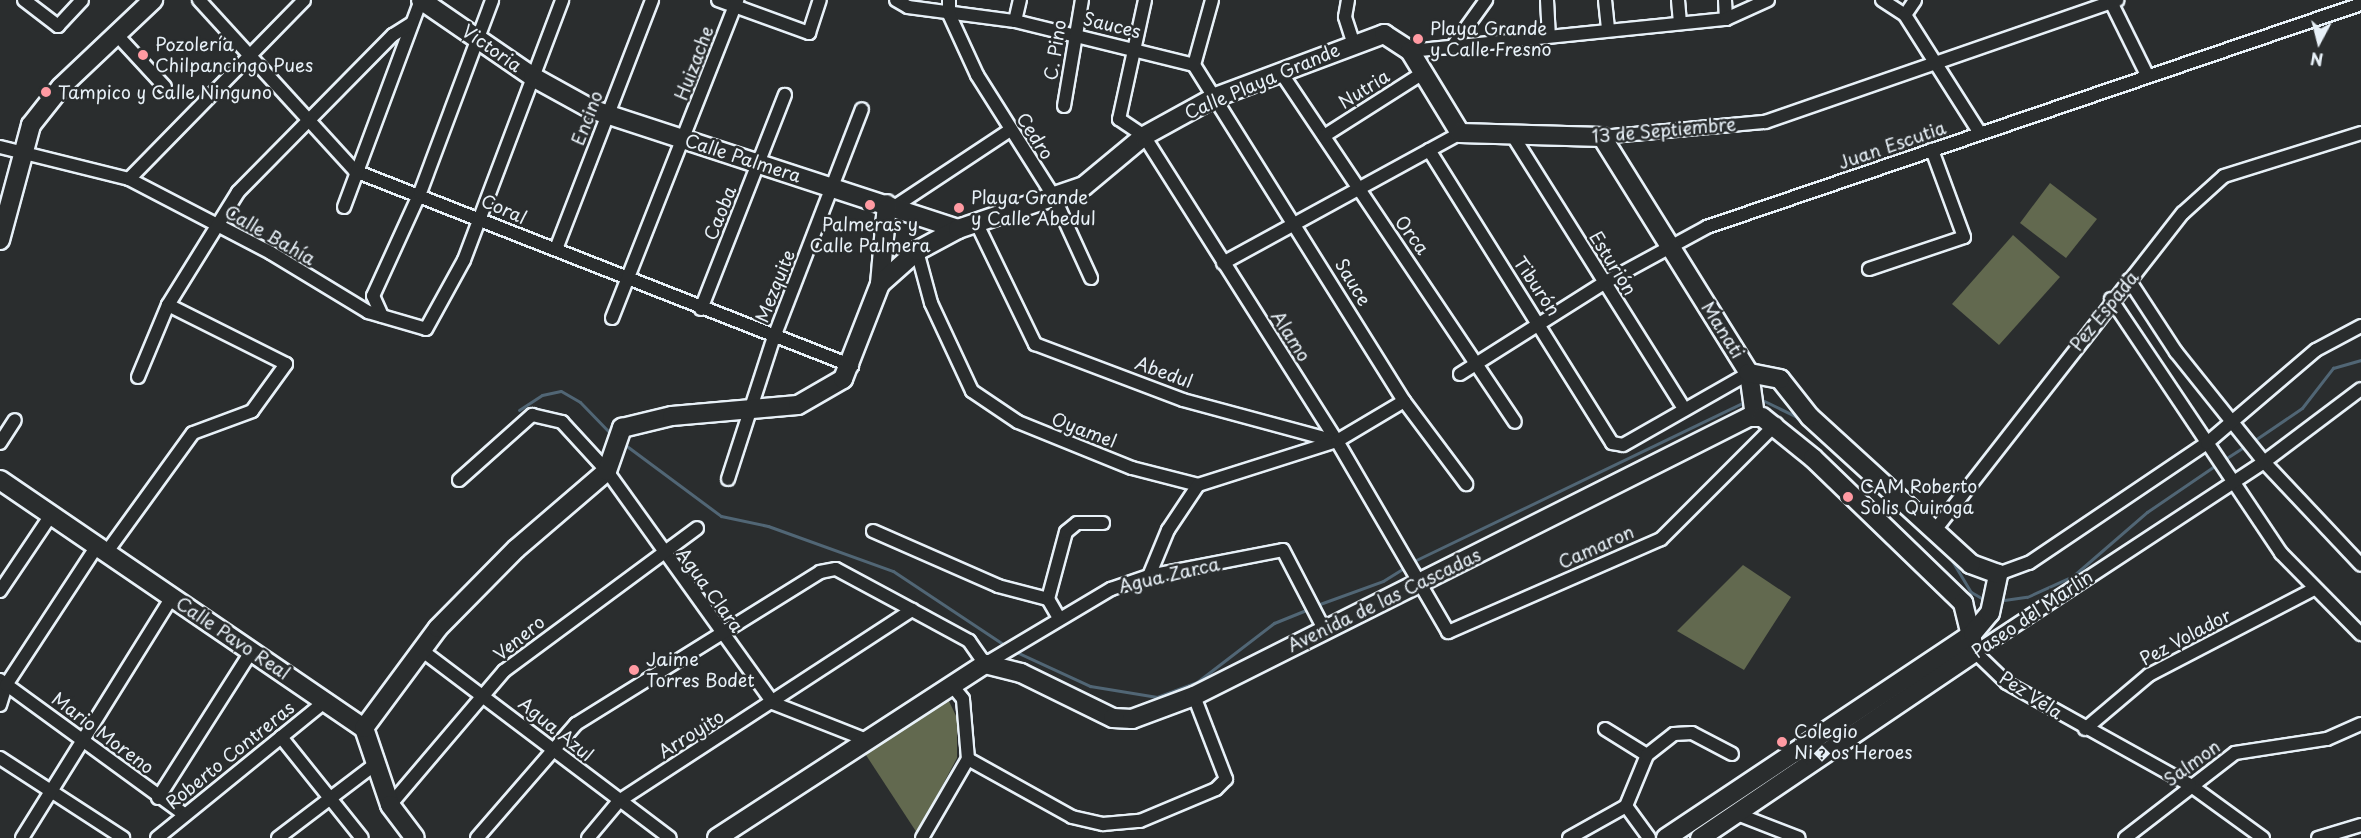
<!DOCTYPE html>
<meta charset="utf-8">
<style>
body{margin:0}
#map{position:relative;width:2361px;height:838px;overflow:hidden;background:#2a2d2e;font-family:"Playpen Sans",sans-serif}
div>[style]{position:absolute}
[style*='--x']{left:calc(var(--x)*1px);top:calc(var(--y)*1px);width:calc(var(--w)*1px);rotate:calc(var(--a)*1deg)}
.green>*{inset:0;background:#62694f}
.stream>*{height:3px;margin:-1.5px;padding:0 1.5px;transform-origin:1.5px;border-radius:1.5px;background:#516675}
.roads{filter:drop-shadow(2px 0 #e8f1f8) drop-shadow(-2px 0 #e8f1f8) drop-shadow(0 2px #e8f1f8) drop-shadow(0 -2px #e8f1f8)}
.street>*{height:12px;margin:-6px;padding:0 6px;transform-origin:6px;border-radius:6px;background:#2a2d2e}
.secondary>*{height:18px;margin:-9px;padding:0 9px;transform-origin:9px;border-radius:9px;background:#2a2d2e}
.dots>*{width:16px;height:16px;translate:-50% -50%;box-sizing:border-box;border:3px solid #2a2d2e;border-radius:50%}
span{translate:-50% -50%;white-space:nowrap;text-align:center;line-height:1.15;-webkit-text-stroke:5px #2a2d2e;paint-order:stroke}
.street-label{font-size:18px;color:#e8f1f8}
.poi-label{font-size:18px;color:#e8f1f8}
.left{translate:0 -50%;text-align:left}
.north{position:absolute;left:2289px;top:12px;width:60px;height:60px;-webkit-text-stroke:4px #2a2d2e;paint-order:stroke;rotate:187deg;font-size:16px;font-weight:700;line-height:24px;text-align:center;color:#e8f1f8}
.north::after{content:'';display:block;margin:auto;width:21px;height:27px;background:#e8f1f8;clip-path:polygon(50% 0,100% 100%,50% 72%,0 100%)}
</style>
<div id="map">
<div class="green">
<i style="clip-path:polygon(2050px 183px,2097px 219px,2066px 258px,2020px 223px)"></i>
<i style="clip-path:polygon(2013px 235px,2060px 277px,1999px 345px,1952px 304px)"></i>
<i style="clip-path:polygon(1743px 565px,1791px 597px,1744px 670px,1677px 631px)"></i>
<i style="clip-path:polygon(947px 697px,957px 718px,957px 758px,917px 833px,864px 752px)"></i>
</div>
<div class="stream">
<i style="--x:1758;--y:398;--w:41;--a:25.9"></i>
<i style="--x:1795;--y:416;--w:77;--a:42.4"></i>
<i style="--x:519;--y:410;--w:27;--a:-33"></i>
<i style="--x:542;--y:395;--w:19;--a:-12"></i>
<i style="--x:561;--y:391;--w:22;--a:30"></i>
<i style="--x:580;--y:402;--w:46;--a:45.9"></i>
<i style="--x:2252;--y:442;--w:60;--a:-34.2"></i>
<i style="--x:2302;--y:408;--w:51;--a:-52.2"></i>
<i style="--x:2333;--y:368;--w:29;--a:-16"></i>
<i style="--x:624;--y:444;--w:121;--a:36.6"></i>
<i style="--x:721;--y:516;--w:48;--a:12"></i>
<i style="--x:768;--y:526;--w:133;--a:19.8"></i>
<i style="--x:893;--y:571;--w:136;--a:33.6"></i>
<i style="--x:2222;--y:461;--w:30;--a:-33"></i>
<i style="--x:1904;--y:515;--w:64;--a:43.1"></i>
<i style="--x:1951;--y:559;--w:39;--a:59"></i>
<i style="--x:1971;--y:592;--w:16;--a:30"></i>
<i style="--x:1412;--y:562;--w:372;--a:-25.7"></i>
<i style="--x:1997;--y:601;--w:30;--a:-8"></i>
<i style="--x:2027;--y:597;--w:51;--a:-24.5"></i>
<i style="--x:2073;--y:576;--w:98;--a:-40.9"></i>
<i style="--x:2147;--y:512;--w:83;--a:-34.3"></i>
<i style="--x:1317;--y:605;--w:70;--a:-20"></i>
<i style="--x:1383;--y:581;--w:28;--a:-32"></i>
<i style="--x:1014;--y:651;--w:84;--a:24.7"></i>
<i style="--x:1090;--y:686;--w:68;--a:9.3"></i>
<i style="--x:1157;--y:697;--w:43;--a:-20.6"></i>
<i style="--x:1197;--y:682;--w:97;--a:-37.5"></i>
<i style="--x:1274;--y:623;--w:40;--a:-22"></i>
</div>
<div class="roads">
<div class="street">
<i style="--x:24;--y:0;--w:43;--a:37.4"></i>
<i style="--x:58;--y:26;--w:35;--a:-47"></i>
<i style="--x:199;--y:0;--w:231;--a:47.6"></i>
<i style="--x:355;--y:171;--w:534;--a:21.42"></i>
<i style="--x:718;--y:0;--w:97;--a:19.9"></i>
<i style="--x:809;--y:33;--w:35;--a:-72"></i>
<i style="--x:896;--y:0;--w:14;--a:30"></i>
<i style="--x:908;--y:7;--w:108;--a:7.5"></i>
<i style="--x:1015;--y:21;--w:184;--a:13.8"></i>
<i style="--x:1194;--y:65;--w:396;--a:58"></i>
<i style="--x:1404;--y:401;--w:104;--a:53.2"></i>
<i style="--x:949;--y:0;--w:14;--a:90"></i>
<i style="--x:949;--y:14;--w:67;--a:65.3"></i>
<i style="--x:977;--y:75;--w:144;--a:57.7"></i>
<i style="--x:1054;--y:197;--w:89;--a:65.4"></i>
<i style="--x:1145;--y:0;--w:122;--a:102.3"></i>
<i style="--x:1119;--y:119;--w:30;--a:34"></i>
<i style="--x:1144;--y:136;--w:361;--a:57.7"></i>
<i style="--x:1337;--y:441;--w:221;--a:59.8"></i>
<i style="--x:1448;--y:632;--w:232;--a:-23.6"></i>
<i style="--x:1661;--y:539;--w:163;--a:-45"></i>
<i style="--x:1348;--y:0;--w:17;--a:100"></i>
<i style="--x:1345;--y:17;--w:25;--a:72"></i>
<i style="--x:1547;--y:0;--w:35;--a:87"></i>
<i style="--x:1605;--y:0;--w:29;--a:84"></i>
<i style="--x:1678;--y:0;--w:22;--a:85"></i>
<i style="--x:1725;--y:0;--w:19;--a:87"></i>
<i style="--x:1882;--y:0;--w:27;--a:33"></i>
<i style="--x:1905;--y:15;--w:140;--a:57.6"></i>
<i style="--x:2110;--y:0;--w:81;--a:63.7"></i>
<i style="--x:1905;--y:15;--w:18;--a:-56"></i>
<i style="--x:1015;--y:21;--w:22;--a:-77"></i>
<i style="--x:116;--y:34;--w:72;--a:47.2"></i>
<i style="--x:1453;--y:46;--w:57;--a:-54.3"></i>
<i style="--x:1410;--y:51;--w:318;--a:-5.8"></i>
<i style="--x:1726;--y:19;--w:46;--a:-24.3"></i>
<i style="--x:1194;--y:65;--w:67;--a:-74.5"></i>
<i style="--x:1280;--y:71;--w:422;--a:56.2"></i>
<i style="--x:1064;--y:106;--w:108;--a:-80.4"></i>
<i style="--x:1324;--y:136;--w:117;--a:-32.5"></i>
<i style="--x:1513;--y:136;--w:322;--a:57.9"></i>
<i style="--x:1602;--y:137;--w:164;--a:-5.3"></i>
<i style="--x:1765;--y:122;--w:373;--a:-19.1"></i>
<i style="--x:0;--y:147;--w:133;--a:13.9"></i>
<i style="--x:129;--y:179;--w:160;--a:27.5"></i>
<i style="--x:271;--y:253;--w:114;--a:31.3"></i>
<i style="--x:368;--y:312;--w:60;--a:16.3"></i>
<i style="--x:426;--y:329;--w:79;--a:-61.2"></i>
<i style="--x:464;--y:260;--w:278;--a:-69.3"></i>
<i style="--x:1429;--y:150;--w:345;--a:58"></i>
<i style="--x:1612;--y:443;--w:11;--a:10"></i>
<i style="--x:1623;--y:445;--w:145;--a:-29.7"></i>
<i style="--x:129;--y:179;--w:250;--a:-45.6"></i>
<i style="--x:344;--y:207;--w:221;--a:-69.6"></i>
<i style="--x:894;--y:207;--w:138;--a:-33.5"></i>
<i style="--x:976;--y:222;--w:136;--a:64.2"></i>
<i style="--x:1035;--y:344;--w:158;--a:20.7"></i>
<i style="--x:1183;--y:400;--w:157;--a:15.1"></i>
<i style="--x:556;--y:249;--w:267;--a:-68.9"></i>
<i style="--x:917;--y:251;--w:54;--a:74.9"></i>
<i style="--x:931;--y:303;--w:97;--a:65"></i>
<i style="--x:972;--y:391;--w:55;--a:34"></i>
<i style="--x:1018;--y:422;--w:123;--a:22"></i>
<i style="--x:1132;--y:468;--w:68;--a:14.4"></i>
<i style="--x:1198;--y:485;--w:146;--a:-17.6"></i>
<i style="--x:1337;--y:441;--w:78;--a:-30.8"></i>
<i style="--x:1223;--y:263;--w:270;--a:-28.7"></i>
<i style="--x:1869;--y:269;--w:100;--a:-18.6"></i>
<i style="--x:1964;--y:237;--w:93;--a:-110.2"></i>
<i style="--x:2129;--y:280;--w:86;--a:56.9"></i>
<i style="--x:2176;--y:352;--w:141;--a:51.3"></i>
<i style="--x:2264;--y:462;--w:141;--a:46.7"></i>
<i style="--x:2111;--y:299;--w:306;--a:56.2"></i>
<i style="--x:2281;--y:553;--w:114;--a:45.4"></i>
<i style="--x:701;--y:309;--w:230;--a:-68.6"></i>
<i style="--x:382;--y:316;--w:22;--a:-114"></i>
<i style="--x:373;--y:296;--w:113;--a:-65.5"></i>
<i style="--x:420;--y:193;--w:206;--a:-69.5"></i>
<i style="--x:612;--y:318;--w:342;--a:-68.5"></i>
<i style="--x:1460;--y:374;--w:170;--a:-32.3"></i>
<i style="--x:1604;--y:283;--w:117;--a:-28.5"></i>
<i style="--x:1707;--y:227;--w:691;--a:-18.83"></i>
<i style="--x:138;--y:377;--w:78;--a:-67.4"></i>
<i style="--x:168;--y:305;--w:133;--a:-58.2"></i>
<i style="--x:238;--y:192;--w:221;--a:-45.4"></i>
<i style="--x:393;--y:35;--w:22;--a:-32"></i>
<i style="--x:0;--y:443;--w:27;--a:-57"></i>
<i style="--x:728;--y:479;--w:149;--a:-72.1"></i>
<i style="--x:774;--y:337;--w:244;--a:-68.9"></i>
<i style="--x:459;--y:480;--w:98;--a:-41.7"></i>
<i style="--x:532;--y:415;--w:31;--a:13"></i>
<i style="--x:562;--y:422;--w:67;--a:47.4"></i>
<i style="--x:607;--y:471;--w:285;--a:54.4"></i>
<i style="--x:773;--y:703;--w:101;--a:21.5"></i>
<i style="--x:1935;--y:530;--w:402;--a:-52"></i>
<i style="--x:2183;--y:213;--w:55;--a:-42.1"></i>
<i style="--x:2224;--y:176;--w:144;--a:-17.4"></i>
<i style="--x:873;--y:531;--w:137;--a:23.7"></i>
<i style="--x:998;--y:586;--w:52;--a:14.6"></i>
<i style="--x:1048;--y:599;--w:20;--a:60"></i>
<i style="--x:106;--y:553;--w:148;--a:-54.1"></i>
<i style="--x:193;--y:433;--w:63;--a:-20.4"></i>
<i style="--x:252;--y:411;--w:58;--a:-54.1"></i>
<i style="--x:286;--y:364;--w:132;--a:-153.4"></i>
<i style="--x:1998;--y:574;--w:33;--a:-20"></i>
<i style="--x:2029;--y:563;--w:215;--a:-34"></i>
<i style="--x:2207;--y:443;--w:143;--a:-40.5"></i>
<i style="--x:2316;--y:350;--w:51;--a:-28.1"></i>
<i style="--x:1149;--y:576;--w:50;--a:-67.6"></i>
<i style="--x:1168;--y:530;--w:54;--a:-56.3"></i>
<i style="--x:0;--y:591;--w:92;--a:-56.1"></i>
<i style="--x:1048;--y:599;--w:69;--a:-75"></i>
<i style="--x:1066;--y:532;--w:14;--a:-39"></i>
<i style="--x:1077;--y:523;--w:26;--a:0"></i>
<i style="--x:420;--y:649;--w:313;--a:37.1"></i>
<i style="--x:0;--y:680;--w:229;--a:36.1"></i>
<i style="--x:0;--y:705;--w:21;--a:-73"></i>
<i style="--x:6;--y:685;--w:166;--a:-56.8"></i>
<i style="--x:1605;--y:729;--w:49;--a:31.8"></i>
<i style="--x:2085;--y:729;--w:84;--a:-40.2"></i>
<i style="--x:2149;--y:675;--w:184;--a:-27.5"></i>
<i style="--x:281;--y:737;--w:129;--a:51.3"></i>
<i style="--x:0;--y:758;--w:147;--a:33"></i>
<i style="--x:968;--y:759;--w:119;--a:29.1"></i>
<i style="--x:1072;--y:817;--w:32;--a:13"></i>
<i style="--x:1103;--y:824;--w:37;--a:-5"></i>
<i style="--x:1140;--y:821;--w:82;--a:-22.8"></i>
<i style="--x:1216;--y:789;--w:14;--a:-45"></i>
<i style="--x:1226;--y:779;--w:89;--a:-111.1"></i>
<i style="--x:158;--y:798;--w:173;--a:-57.5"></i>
<i style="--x:390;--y:805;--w:176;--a:-49.6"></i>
<i style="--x:504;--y:671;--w:240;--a:-36.5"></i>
<i style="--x:1626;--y:806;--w:39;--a:54"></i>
<i style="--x:1737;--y:814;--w:66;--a:21.2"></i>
<i style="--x:22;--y:838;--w:284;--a:-58.1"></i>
<i style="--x:157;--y:838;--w:219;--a:-39.1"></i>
<i style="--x:278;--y:838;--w:121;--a:-37.2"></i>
<i style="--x:477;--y:838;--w:151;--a:-49"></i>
<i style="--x:576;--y:724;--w:287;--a:-31.9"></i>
<i style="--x:820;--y:572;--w:16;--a:-11"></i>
<i style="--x:836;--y:569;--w:86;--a:28.3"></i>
<i style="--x:912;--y:610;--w:65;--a:28.5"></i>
<i style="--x:969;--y:641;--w:28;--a:55"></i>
<i style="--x:985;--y:664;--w:147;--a:-30.8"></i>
<i style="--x:1111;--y:589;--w:40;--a:-18.9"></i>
<i style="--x:1149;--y:576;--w:136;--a:-11"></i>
<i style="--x:1283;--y:550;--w:89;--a:62.6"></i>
<i style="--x:588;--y:838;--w:48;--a:-50"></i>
<i style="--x:619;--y:801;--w:350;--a:-33.1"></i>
<i style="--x:922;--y:838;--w:91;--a:-59.8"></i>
<i style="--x:968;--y:759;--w:60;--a:-94.8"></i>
<i style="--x:963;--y:699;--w:19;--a:-129"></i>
<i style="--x:1569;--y:838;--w:65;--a:-29.3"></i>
<i style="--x:1626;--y:806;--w:55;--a:-67.6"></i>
<i style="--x:1647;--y:755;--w:34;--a:-38"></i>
<i style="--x:1674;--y:734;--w:18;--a:-3"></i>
<i style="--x:1692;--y:733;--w:45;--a:27.7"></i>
<i style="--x:2125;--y:838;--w:139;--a:-37.7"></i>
<i style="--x:2235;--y:753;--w:93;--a:-8.7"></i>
<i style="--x:2327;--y:739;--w:37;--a:-24"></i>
<i style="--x:2263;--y:838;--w:90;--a:-144"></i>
<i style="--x:2190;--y:785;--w:210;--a:-150.9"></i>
<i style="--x:2007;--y:683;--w:45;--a:-135.9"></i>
<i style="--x:1975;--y:652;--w:346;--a:-33.3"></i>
<i style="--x:2264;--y:462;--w:121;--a:-37"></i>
<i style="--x:2318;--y:838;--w:45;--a:-16.8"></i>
</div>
<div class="secondary">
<i style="--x:421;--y:0;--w:136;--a:34.5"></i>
<i style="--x:533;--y:77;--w:66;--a:28.9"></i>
<i style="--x:591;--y:109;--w:386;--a:18.1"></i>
<i style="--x:0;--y:240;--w:119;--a:-74.9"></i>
<i style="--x:31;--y:125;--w:48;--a:-51.7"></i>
<i style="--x:61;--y:87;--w:127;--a:-43.4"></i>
<i style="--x:880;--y:284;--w:80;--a:-85"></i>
<i style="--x:0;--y:480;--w:440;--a:34.3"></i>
<i style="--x:364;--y:728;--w:81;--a:71.3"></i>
<i style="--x:390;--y:805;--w:41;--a:52.9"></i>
<i style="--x:364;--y:728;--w:124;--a:-53.5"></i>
<i style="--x:438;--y:628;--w:111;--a:-45.4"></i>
<i style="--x:516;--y:549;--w:120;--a:-40.6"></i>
<i style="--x:607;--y:471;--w:46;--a:-70.8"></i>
<i style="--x:622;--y:428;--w:51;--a:-13.5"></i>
<i style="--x:672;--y:416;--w:126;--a:-5"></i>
<i style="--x:798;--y:405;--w:52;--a:-30"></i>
<i style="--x:843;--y:379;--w:102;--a:-68.7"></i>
<i style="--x:880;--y:284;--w:50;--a:-41.7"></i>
<i style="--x:917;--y:251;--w:47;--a:-28.2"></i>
<i style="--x:958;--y:229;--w:133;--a:-18.8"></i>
<i style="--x:1084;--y:186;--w:78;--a:-39.8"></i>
<i style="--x:1144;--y:136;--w:79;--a:-28.8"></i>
<i style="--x:1213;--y:98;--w:183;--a:-20.5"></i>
<i style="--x:1384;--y:34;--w:31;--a:33"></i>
<i style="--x:1410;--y:51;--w:96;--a:58.6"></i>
<i style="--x:1460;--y:133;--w:142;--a:1.6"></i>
<i style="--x:1602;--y:137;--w:278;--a:58.1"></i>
<i style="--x:1749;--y:373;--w:43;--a:82.1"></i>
<i style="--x:717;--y:838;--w:320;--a:-33"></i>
<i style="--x:985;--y:664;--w:37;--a:14"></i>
<i style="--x:1021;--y:673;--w:102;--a:26.1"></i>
<i style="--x:1113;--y:718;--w:19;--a:3"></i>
<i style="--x:1132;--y:719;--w:66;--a:-20.4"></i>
<i style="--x:1194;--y:696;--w:621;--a:-26.69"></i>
<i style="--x:1749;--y:417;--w:13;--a:0"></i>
<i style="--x:1762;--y:417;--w:65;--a:38.8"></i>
<i style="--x:1813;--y:458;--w:209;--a:44"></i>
<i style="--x:1963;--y:603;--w:50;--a:76.2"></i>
<i style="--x:1975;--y:652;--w:332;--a:145.9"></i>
<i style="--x:1666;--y:838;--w:369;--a:-33.7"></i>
<i style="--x:1973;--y:633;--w:26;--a:-50"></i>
<i style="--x:1990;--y:613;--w:40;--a:-78"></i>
<i style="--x:1998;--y:574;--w:29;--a:-160"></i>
<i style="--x:1971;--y:564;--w:218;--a:-137.6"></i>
<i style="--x:1810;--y:417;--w:48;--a:-128.3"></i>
<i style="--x:1780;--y:379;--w:32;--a:-169"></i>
</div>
</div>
<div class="dots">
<i style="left:1418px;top:39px;background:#ff9aa2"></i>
<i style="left:143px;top:55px;background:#ff9aa2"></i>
<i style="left:46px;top:92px;background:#ff9aa2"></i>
<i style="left:870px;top:205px;background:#ff9aa2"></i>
<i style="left:959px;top:208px;background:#ff9aa2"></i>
<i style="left:1848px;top:497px;background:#ff9aa2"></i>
<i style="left:634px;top:670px;background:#ff9aa2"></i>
<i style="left:1782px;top:742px;background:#ff9aa2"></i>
</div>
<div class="street-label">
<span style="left:1112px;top:25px;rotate:14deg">Sauces</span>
<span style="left:492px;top:48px;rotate:35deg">Victoria</span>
<span style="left:1055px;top:50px;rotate:-81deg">C. Pino</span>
<span style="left:694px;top:63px;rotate:-69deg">Huizache</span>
<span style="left:1262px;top:81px;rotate:-23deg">Calle Playa Grande</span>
<span style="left:1364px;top:89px;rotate:-32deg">Nutria</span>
<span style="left:587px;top:118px;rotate:-69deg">Encino</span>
<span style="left:1664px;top:130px;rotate:-5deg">13 de Septiembre</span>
<span style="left:1035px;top:136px;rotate:57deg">Cedro</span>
<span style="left:1892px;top:145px;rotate:-19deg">Juan Escutia</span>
<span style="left:743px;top:158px;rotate:18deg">Calle Palmera</span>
<span style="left:504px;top:209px;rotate:24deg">Coral</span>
<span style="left:720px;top:213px;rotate:-68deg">Caoba</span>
<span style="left:270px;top:235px;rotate:30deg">Calle Bahía</span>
<span style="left:1412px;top:235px;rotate:53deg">Orca</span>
<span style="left:1613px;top:263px;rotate:58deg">Esturión</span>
<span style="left:1353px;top:282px;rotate:59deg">Sauce</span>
<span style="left:775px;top:286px;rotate:-68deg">Mezquite</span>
<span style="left:1537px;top:286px;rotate:56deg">Tiburón</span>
<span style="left:2104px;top:311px;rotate:-51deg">Pez Espada</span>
<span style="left:1723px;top:330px;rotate:58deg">Manati</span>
<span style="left:1291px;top:336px;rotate:58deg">Alamo</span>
<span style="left:1164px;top:372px;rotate:20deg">Abedul</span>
<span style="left:1084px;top:430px;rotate:21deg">Oyamel</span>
<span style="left:1596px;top:547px;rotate:-24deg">Camaron</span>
<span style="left:1169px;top:575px;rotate:-13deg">Agua Zarca</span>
<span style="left:710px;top:590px;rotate:54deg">Agua Clara</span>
<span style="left:1384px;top:600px;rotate:-26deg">Avenida de las Cascadas</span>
<span style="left:2032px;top:614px;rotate:-34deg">Paseo del Marlin</span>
<span style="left:2185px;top:637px;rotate:-28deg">Pez Volador</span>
<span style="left:233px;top:638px;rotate:34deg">Calle Pavo Real</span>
<span style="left:519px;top:638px;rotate:-39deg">Venero</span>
<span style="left:2031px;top:695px;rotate:33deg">Pez Vela</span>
<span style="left:556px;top:729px;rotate:39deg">Agua Azul</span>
<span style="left:103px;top:733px;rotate:37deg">Mario Moreno</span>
<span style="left:691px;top:734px;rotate:-32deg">Arroyito</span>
<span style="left:230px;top:755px;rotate:-39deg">Roberto Contreras</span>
<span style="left:2192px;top:763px;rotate:-36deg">Salmon</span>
</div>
<div class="poi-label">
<span class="left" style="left:1430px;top:39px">Playa Grande<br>y Calle Fresno</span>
<span class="left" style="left:155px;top:55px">Pozolería<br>Chilpancingo Pues</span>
<span class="left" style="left:58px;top:92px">Tampico y Calle Ninguno</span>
<span class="left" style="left:971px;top:208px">Playa Grande<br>y Calle Abedul</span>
<span style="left:870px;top:235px">Palmeras y<br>Calle Palmera</span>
<span class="left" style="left:1860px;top:497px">CAM Roberto<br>Solis Quiroga</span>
<span class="left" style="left:646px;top:670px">Jaime<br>Torres Bodet</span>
<span class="left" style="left:1794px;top:742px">Colegio<br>Ni�os Heroes</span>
</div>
<div class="north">N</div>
</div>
